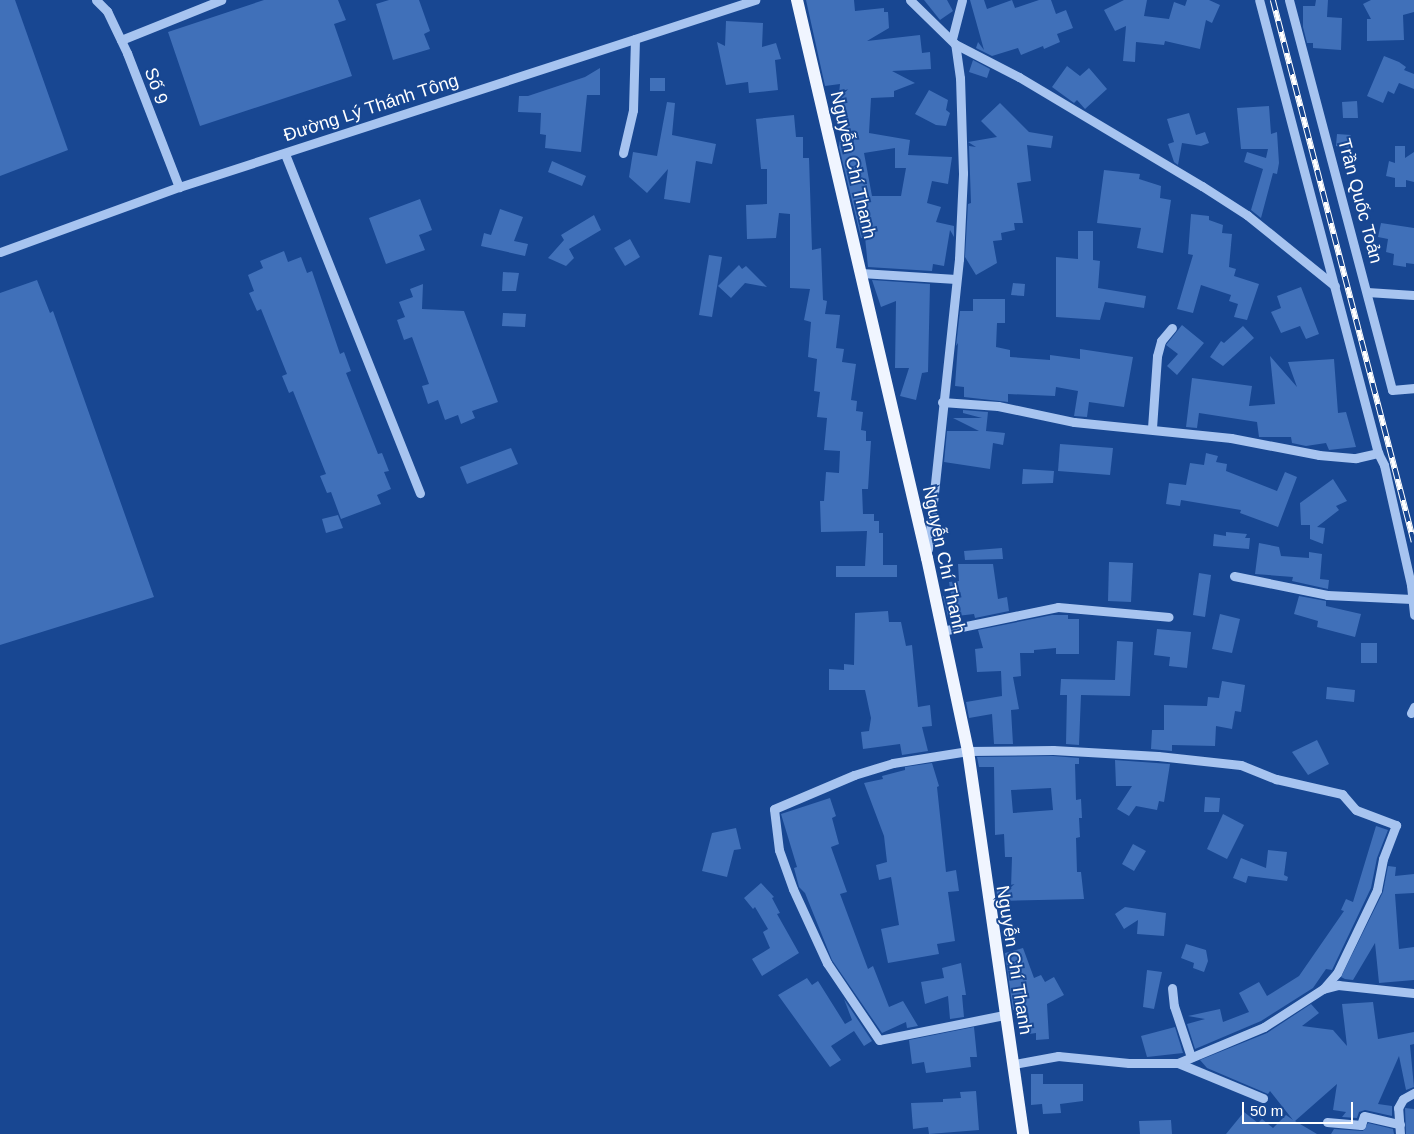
<!DOCTYPE html>
<meta charset="utf-8">
<style>
body{margin:0}
#map{position:relative;width:1414px;height:1134px;overflow:hidden;background:#184792;font-family:Helvetica,sans-serif}
div>[style]{position:absolute}
[style*='--x']{left:calc(var(--x)*1px);top:calc(var(--y)*1px);width:calc(var(--w)*1px);rotate:calc(var(--a)*1deg)}
.building>*{inset:0;background:#4070b9}
.minor>*{height:9px;margin:-4.5px;padding:0 4.5px;transform-origin:4.5px;border-radius:4.5px;background:#a7c4f0}
.major>*{height:12px;margin:-6px;padding:0 6px;transform-origin:6px;border-radius:6px;background:#f0f5ff}
.rail>*{height:5.5px;margin-top:-2.75px;transform-origin:0;background:repeating-linear-gradient(90deg,#184792 0 11px,#fff 0 22px);box-sizing:border-box;border-block:1px solid #fff}
span{translate:-50% -50%;white-space:nowrap;text-align:center;line-height:1.15;-webkit-text-stroke:4px #184792;paint-order:stroke}
.street-label{font-size:18px;color:#fff}
.scale{position:absolute;left:1242px;top:1102px;width:111px;height:22px;box-sizing:border-box;border:2px solid #fff;border-top:0;padding-left:6px;font-size:15px;line-height:18px;white-space:nowrap;color:#fff;-webkit-text-stroke:4px #184792;paint-order:stroke}
</style>
<div id="map">
<div class="building">
<i style="clip-path:polygon(0 0,15px 0,68px 150px,0 176px)"></i>
<i style="clip-path:polygon(264px 0,338px 0,346px 20px,334px 24px,352px 76px,200px 126px,168px 32px)"></i>
<i style="clip-path:polygon(389px 0,419px 0,430px 31px,424px 34px,430px 49px,393px 60px,376px 4px)"></i>
<i style="clip-path:polygon(evenodd,806px 0,854px 0,855px 11px,884px 8px,884px 12px,888px 12px,889px 28px,867px 41px,920px 35px,922px 53px,930px 52px,931px 69px,892px 71px,915px 83px,894px 91px,894px 97px,871px 98px,869px 133px,910px 140px,908px 155px,952px 157px,948px 184px,932px 181px,927px 203px,941px 207px,936px 222px,954px 226px,954px 237px,950px 230px,944px 266px,933px 264px,932px 271px,868px 267px,865px 237px,861px 238px,839px 147px,843px 112px,837px 112px,840px 84px,825px 86px,806px 0,895px 148px,895px 168px,906px 168px,901px 196px,872px 196px,864px 153px,895px 148px)"></i>
<i style="clip-path:polygon(924px 0,947px 0,953px 11px,940px 20px)"></i>
<i style="clip-path:polygon(970px 0,984px 0,987px 9px,1012px 0,1015px 8px,1039px 0,1051px 0,1056px 14px,1066px 10px,1073px 28px,1057px 34px,1060px 42px,1044px 49px,1043px 46px,1021px 55px,1018px 48px,992px 56px,976px 48px,978px 42px,984px 50px)"></i>
<i style="clip-path:polygon(1124px 0,1147px 0,1144px 16px,1169px 19px,1174px 2px,1185px 6px,1187px 0,1209px 0,1220px 5px,1212px 23px,1206px 20px,1200px 49px,1165px 41px,1164px 45px,1136px 42px,1135px 62px,1123px 61px,1126px 26px,1115px 31px,1104px 10px)"></i>
<i style="clip-path:polygon(1316px 0,1328px 0,1327px 17px,1342px 18px,1341px 50px,1313px 48px,1313px 43px,1307px 43px,1303px 27px,1303px 6px,1315px 6px)"></i>
<i style="clip-path:polygon(1371px 0,1414px 0,1414px 12px,1403px 15px,1404px 40px,1367px 41px,1367px 19px,1371px 19px,1363px 4px)"></i>
<i style="clip-path:polygon(726px 21px,763px 23px,762px 47px,776px 43px,781px 59px,775px 60px,778px 90px,749px 93px,748px 82px,726px 85px,717px 42px,725px 46px)"></i>
<i style="clip-path:polygon(1384px 56px,1399px 62px,1406px 67px,1404px 70px,1414px 74px,1414px 89px,1399px 83px,1394px 94px,1388px 91px,1383px 103px,1367px 96px)"></i>
<i style="clip-path:polygon(973px 60px,990px 69px,987px 78px,969px 72px)"></i>
<i style="clip-path:polygon(1067px 66px,1080px 76px,1089px 68px,1107px 89px,1085px 109px,1077px 100px,1074px 103px,1052px 87px)"></i>
<i style="clip-path:polygon(600px 68px,600px 95px,587px 95px,581px 152px,545px 148px,546px 135px,540px 134px,541px 113px,518px 112px,519px 96px,528px 96px,585px 77px)"></i>
<i style="clip-path:polygon(650px 78px,665px 78px,665px 91px,650px 91px)"></i>
<i style="clip-path:polygon(929px 90px,948px 100px,946px 110px,950px 113px,946px 126px,936px 125px,915px 114px)"></i>
<i style="clip-path:polygon(1357px 101px,1358px 118px,1343px 118px,1342px 102px)"></i>
<i style="clip-path:polygon(667px 102px,675px 103px,672px 135px,716px 144px,712px 164px,696px 161px,690px 203px,664px 199px,668px 169px,647px 193px,629px 177px,633px 152px,657px 156px)"></i>
<i style="clip-path:polygon(1000px 103px,1029px 132px,1053px 136px,1051px 148px,1027px 145px,1031px 181px,1017px 183px,1023px 223px,1014px 223px,1015px 230px,1001px 233px,1002px 240px,993px 241px,997px 263px,976px 275px,965px 257px,968px 204px,971px 203px,969px 146px,976px 147px,968px 142px,997px 137px,981px 121px)"></i>
<i style="clip-path:polygon(1269px 106px,1271px 134px,1277px 132px,1279px 163px,1277px 174px,1273px 173px,1261px 218px,1251px 210px,1263px 169px,1244px 162px,1247px 152px,1266px 158px,1268px 149px,1241px 149px,1237px 108px)"></i>
<i style="clip-path:polygon(1189px 113px,1196px 135px,1205px 132px,1209px 143px,1201px 146px,1182px 143px,1178px 165px,1174px 162px,1168px 144px,1174px 142px,1167px 119px)"></i>
<i style="clip-path:polygon(794px 115px,796px 137px,803px 137px,803px 158px,809px 158px,812px 250px,821px 248px,823px 300px,827px 301px,825px 314px,840px 315px,836px 348px,844px 349px,842px 362px,856px 364px,851px 400px,857px 401px,856px 411px,863px 412px,861px 430px,866px 431px,866px 441px,871px 441px,868px 489px,862px 489px,863px 514px,874px 514px,874px 521px,879px 521px,879px 533px,883px 533px,883px 565px,897px 565px,897px 577px,836px 577px,836px 566px,865px 566px,867px 531px,821px 532px,820px 501px,824px 501px,826px 472px,839px 473px,840px 451px,824px 450px,827px 418px,817px 417px,820px 392px,814px 391px,817px 359px,808px 357px,811px 322px,804px 320px,810px 289px,790px 288px,790px 214px,779px 213px,776px 238px,747px 239px,746px 205px,767px 204px,767px 169px,761px 169px,756px 119px)"></i>
<i style="clip-path:polygon(1337px 134px,1351px 135px,1349px 148px,1336px 146px)"></i>
<i style="clip-path:polygon(1395px 146px,1405px 146px,1405px 158px,1414px 152px,1414px 182px,1406px 180px,1406px 187px,1395px 187px,1395px 178px,1386px 176px,1389px 161px,1395px 163px)"></i>
<i style="clip-path:polygon(552px 161px,586px 176px,582px 186px,548px 172px)"></i>
<i style="clip-path:polygon(1104px 170px,1140px 174px,1139px 179px,1161px 186px,1160px 198px,1171px 200px,1163px 253px,1137px 248px,1141px 228px,1097px 223px)"></i>
<i style="clip-path:polygon(420px 199px,432px 230px,419px 235px,425px 250px,386px 264px,369px 218px)"></i>
<i style="clip-path:polygon(500px 209px,523px 217px,514px 241px,528px 244px,525px 256px,481px 246px,484px 233px,491px 235px)"></i>
<i style="clip-path:polygon(1191px 214px,1209px 216px,1209px 220px,1223px 225px,1222px 233px,1232px 234px,1229px 267px,1236px 269px,1234px 276px,1259px 284px,1247px 320px,1234px 317px,1238px 304px,1229px 301px,1231px 295px,1201px 285px,1193px 313px,1177px 309px,1193px 255px,1188px 254px)"></i>
<i style="clip-path:polygon(594px 215px,601px 230px,569px 249px,574px 258px,566px 266px,548px 258px,564px 240px,561px 235px)"></i>
<i style="clip-path:polygon(1381px 223px,1414px 228px,1414px 264px,1406px 263px,1406px 267px,1393px 265px,1394px 254px,1386px 252px,1388px 239px,1378px 237px)"></i>
<i style="clip-path:polygon(1078px 231px,1093px 231px,1093px 260px,1100px 261px,1098px 288px,1146px 296px,1144px 308px,1105px 302px,1100px 320px,1056px 317px,1056px 257px,1078px 259px)"></i>
<i style="clip-path:polygon(630px 239px,640px 257px,625px 266px,614px 248px)"></i>
<i style="clip-path:polygon(284px 251px,288px 262px,301px 257px,307px 273px,312px 271px,340px 354px,344px 352px,351px 371px,346px 373px,378px 454px,382px 453px,389px 471px,384px 472px,391px 489px,377px 495px,381px 504px,341px 519px,331px 492px,327px 493px,320px 476px,326px 474px,293px 391px,289px 393px,282px 376px,287px 374px,261px 309px,257px 311px,249px 293px,254px 291px,248px 275px,263px 268px,260px 261px)"></i>
<i style="clip-path:polygon(709px 255px,722px 257px,712px 317px,699px 315px)"></i>
<i style="clip-path:polygon(739px 265px,742px 269px,746px 266px,767px 287px,745px 283px,731px 298px,718px 286px)"></i>
<i style="clip-path:polygon(503px 272px,519px 273px,516px 291px,502px 291px)"></i>
<i style="clip-path:polygon(37px 280px,50px 313px,53px 311px,154px 597px,0 645px,0 293px)"></i>
<i style="clip-path:polygon(872px 280px,930px 284px,928px 372px,922px 373px,916px 400px,900px 396px,909px 368px,895px 368px,896px 301px,881px 307px)"></i>
<i style="clip-path:polygon(1013px 283px,1025px 284px,1024px 296px,1011px 295px)"></i>
<i style="clip-path:polygon(423px 284px,422px 309px,464px 311px,498px 402px,472px 411px,475px 418px,461px 424px,458px 415px,445px 420px,438px 400px,428px 404px,422px 386px,429px 384px,412px 337px,404px 340px,397px 320px,405px 317px,399px 302px,413px 297px,410px 289px)"></i>
<i style="clip-path:polygon(1301px 287px,1319px 334px,1306px 339px,1300px 326px,1281px 333px,1271px 312px,1281px 308px,1277px 296px)"></i>
<i style="clip-path:polygon(973px 299px,1005px 299px,1005px 323px,997px 323px,996px 347px,1010px 350px,1010px 357px,1050px 360px,1050px 355px,1080px 359px,1080px 349px,1133px 357px,1124px 407px,1089px 402px,1087px 417px,1074px 416px,1078px 391px,1056px 387px,1055px 396px,1008px 394px,1008px 402px,964px 397px,964px 387px,955px 386px,958px 343px,956px 346px,960px 311px,973px 311px)"></i>
<i style="clip-path:polygon(503px 313px,526px 314px,525px 327px,502px 326px)"></i>
<i style="clip-path:polygon(1182px 325px,1204px 343px,1177px 375px,1167px 366px,1178px 354px,1166px 345px)"></i>
<i style="clip-path:polygon(1243px 326px,1254px 338px,1223px 366px,1210px 357px,1221px 341px,1224px 343px)"></i>
<i style="clip-path:polygon(1270px 356px,1297px 387px,1288px 362px,1334px 359px,1338px 413px,1346px 412px,1356px 447px,1329px 450px,1326px 443px,1306px 446px,1292px 443px,1291px 437px,1259px 437px,1257px 422px,1199px 413px,1197px 428px,1186px 427px,1192px 378px,1252px 386px,1249px 406px,1275px 404px)"></i>
<i style="clip-path:polygon(963px 410px,988px 412px,986px 431px,1005px 433px,1003px 445px,993px 443px,990px 469px,944px 462px,947px 431px,979px 431px,953px 418px,982px 418px,963px 413px)"></i>
<i style="clip-path:polygon(1060px 444px,1113px 448px,1110px 475px,1058px 471px)"></i>
<i style="clip-path:polygon(511px 448px,518px 464px,467px 484px,460px 467px)"></i>
<i style="clip-path:polygon(1206px 453px,1218px 456px,1216px 462px,1227px 464px,1226px 471px,1277px 491px,1285px 472px,1297px 477px,1278px 527px,1240px 513px,1241px 510px,1181px 500px,1180px 506px,1166px 504px,1169px 483px,1186px 485px,1190px 463px,1204px 465px)"></i>
<i style="clip-path:polygon(1023px 469px,1054px 471px,1053px 483px,1022px 484px)"></i>
<i style="clip-path:polygon(1333px 479px,1347px 501px,1336px 506px,1339px 510px,1317px 527px,1325px 528px,1323px 544px,1310px 539px,1310px 525px,1301px 525px,1300px 503px)"></i>
<i style="clip-path:polygon(338px 515px,343px 528px,326px 533px,322px 519px)"></i>
<i style="clip-path:polygon(1226px 532px,1247px 534px,1245px 538px,1250px 538px,1249px 549px,1213px 546px,1214px 534px,1226px 536px)"></i>
<i style="clip-path:polygon(1259px 543px,1279px 547px,1281px 556px,1309px 558px,1309px 552px,1322px 554px,1320px 579px,1329px 580px,1328px 589px,1292px 581px,1293px 577px,1255px 574px)"></i>
<i style="clip-path:polygon(1002px 548px,1003px 559px,965px 560px,964px 551px)"></i>
<i style="clip-path:polygon(1109px 562px,1133px 563px,1131px 602px,1108px 601px)"></i>
<i style="clip-path:polygon(958px 564px,993px 564px,998px 599px,1007px 597px,1009px 611px,975px 618px,974px 614px,948px 617px,943px 596px,951px 595px,949px 582px,959px 581px)"></i>
<i style="clip-path:polygon(1199px 573px,1211px 575px,1205px 617px,1193px 615px)"></i>
<i style="clip-path:polygon(1299px 596px,1326px 601px,1326px 606px,1361px 614px,1355px 637px,1317px 627px,1318px 621px,1294px 614px)"></i>
<i style="clip-path:polygon(888px 611px,889px 622px,901px 622px,906px 646px,912px 645px,918px 707px,930px 705px,932px 726px,922px 727px,928px 751px,902px 755px,900px 744px,863px 749px,861px 732px,869px 731px,871px 718px,865px 690px,829px 690px,829px 669px,844px 670px,844px 664px,854px 665px,855px 613px)"></i>
<i style="clip-path:polygon(1220px 614px,1240px 619px,1232px 653px,1212px 649px)"></i>
<i style="clip-path:polygon(1052px 615px,1068px 615px,1068px 619px,1079px 619px,1079px 654px,1056px 654px,1056px 648px,1034px 650px,1034px 653px,1020px 653px,1021px 676px,1013px 677px,1019px 709px,1011px 710px,1013px 744px,994px 744px,992px 714px,969px 718px,966px 702px,1002px 696px,1001px 671px,977px 672px,975px 649px,983px 648px,978px 630px)"></i>
<i style="clip-path:polygon(1157px 629px,1191px 632px,1187px 668px,1169px 666px,1170px 657px,1154px 655px)"></i>
<i style="clip-path:polygon(1117px 641px,1133px 642px,1130px 696px,1081px 695px,1079px 745px,1066px 744px,1067px 695px,1060px 695px,1061px 679px,1115px 680px)"></i>
<i style="clip-path:polygon(1361px 643px,1377px 643px,1377px 663px,1361px 663px)"></i>
<i style="clip-path:polygon(1222px 681px,1245px 685px,1241px 712px,1235px 711px,1232px 729px,1216px 726px,1215px 746px,1172px 745px,1172px 751px,1151px 749px,1152px 730px,1164px 730px,1164px 705px,1207px 706px,1208px 697px,1219px 698px)"></i>
<i style="clip-path:polygon(1327px 687px,1355px 690px,1354px 702px,1326px 699px)"></i>
<i style="clip-path:polygon(1317px 740px,1329px 764px,1308px 775px,1292px 752px)"></i>
<i style="clip-path:polygon(evenodd,1053px 756px,1079px 758px,1079px 764px,1075px 764px,1076px 800px,1081px 799px,1082px 818px,1079px 818px,1080px 837px,1076px 838px,1077px 872px,1081px 872px,1084px 899px,998px 901px,996px 888px,1011px 888px,1012px 857px,1005px 857px,1004px 834px,995px 835px,994px 767px,979px 767px,977px 757px,1053px 756px,1051px 788px,1053px 810px,1013px 813px,1011px 790px,1051px 788px)"></i>
<i style="clip-path:polygon(1115px 760px,1170px 764px,1164px 802px,1159px 801px,1157px 810px,1136px 806px,1129px 816px,1117px 809px,1132px 786px,1116px 786px)"></i>
<i style="clip-path:polygon(932px 763px,939px 786px,937px 787px,946px 872px,956px 870px,959px 891px,948px 892px,955px 941px,937px 944px,939px 954px,888px 963px,881px 929px,899px 925px,891px 877px,879px 880px,876px 865px,887px 862px,884px 836px,864px 783px,883px 779px,882px 776px,905px 770px,905px 767px)"></i>
<i style="clip-path:polygon(1205px 797px,1220px 798px,1219px 812px,1204px 812px)"></i>
<i style="clip-path:polygon(830px 798px,836px 816px,832px 818px,839px 844px,831px 847px,847px 892px,840px 894px,868px 969px,873px 966px,889px 1007px,903px 1001px,918px 1026px,907px 1028px,906px 1022px,882px 1033px,832px 960px,805px 893px,799px 887px,794px 868px,797px 867px,781px 814px)"></i>
<i style="clip-path:polygon(1223px 814px,1244px 825px,1227px 859px,1207px 849px)"></i>
<i style="clip-path:polygon(1376px 826px,1388px 830px,1377px 858px,1371px 888px,1332px 970px,1326px 969px,1313px 988px,1261px 1021px,1195px 1049px,1187px 1024px,1205px 1019px,1188px 1016px,1220px 1009px,1223px 1022px,1249px 1012px,1239px 993px,1259px 982px,1267px 996px,1299px 976px,1344px 911px,1341px 910px,1346px 899px,1353px 902px)"></i>
<i style="clip-path:polygon(736px 828px,741px 849px,734px 850px,727px 877px,702px 871px,712px 833px)"></i>
<i style="clip-path:polygon(1133px 844px,1146px 851px,1134px 871px,1122px 864px)"></i>
<i style="clip-path:polygon(1268px 850px,1287px 852px,1284px 875px,1288px 877px,1287px 881px,1248px 876px,1246px 883px,1233px 878px,1241px 858px,1266px 868px)"></i>
<i style="clip-path:polygon(1388px 866px,1396px 867px,1395px 876px,1414px 874px,1414px 893px,1395px 894px,1399px 949px,1414px 947px,1414px 980px,1379px 983px,1375px 943px,1353px 980px,1345px 979px,1341px 977px,1383px 892px)"></i>
<i style="clip-path:polygon(761px 883px,774px 897px,772px 898px,780px 913px,777px 914px,799px 953px,762px 976px,752px 959px,770px 948px,763px 932px,768px 929px,755px 907px,753px 909px,744px 898px)"></i>
<i style="clip-path:polygon(1125px 907px,1166px 913px,1164px 936px,1137px 934px,1138px 920px,1124px 929px,1115px 914px)"></i>
<i style="clip-path:polygon(1186px 944px,1206px 950px,1208px 961px,1204px 972px,1193px 968px,1194px 963px,1181px 958px)"></i>
<i style="clip-path:polygon(1023px 948px,1034px 978px,1041px 975px,1045px 982px,1054px 977px,1064px 995px,1047px 1004px,1049px 1039px,1036px 1040px,1036px 1033px,1029px 1034px,1027px 1008px,1013px 1010px,1005px 953px)"></i>
<i style="clip-path:polygon(961px 963px,966px 995px,962px 995px,964px 1017px,950px 1019px,948px 996px,925px 1004px,921px 982px,944px 978px,942px 968px)"></i>
<i style="clip-path:polygon(1147px 970px,1162px 972px,1154px 1009px,1143px 1007px)"></i>
<i style="clip-path:polygon(807px 978px,812px 985px,818px 981px,845px 1024px,852px 1020px,844px 999px,872px 1041px,864px 1046px,854px 1031px,831px 1046px,841px 1060px,830px 1067px,778px 995px)"></i>
<i style="clip-path:polygon(1373px 1002px,1378px 1039px,1414px 1032px,1414px 1044px,1410px 1045px,1414px 1087px,1406px 1090px,1399px 1056px,1378px 1104px,1392px 1106px,1392px 1116px,1365px 1110px,1359px 1112px,1357px 1118px,1342px 1117px,1346px 1112px,1333px 1110px,1337px 1084px,1295px 1121px,1317px 1134px,1226px 1134px,1244px 1112px,1258px 1123px,1262px 1119px,1273px 1128px,1286px 1115px,1293px 1120px,1270px 1091px,1268px 1094px,1207px 1068px,1200px 1060px,1267px 1033px,1311px 1004px,1319px 1013px,1302px 1026px,1333px 1030px,1347px 1046px,1342px 1004px)"></i>
<i style="clip-path:polygon(974px 1027px,977px 1057px,970px 1057px,971px 1067px,926px 1073px,924px 1062px,912px 1064px,909px 1040px)"></i>
<i style="clip-path:polygon(1175px 1027px,1183px 1053px,1147px 1057px,1141px 1036px)"></i>
<i style="clip-path:polygon(1031px 1074px,1043px 1074px,1043px 1084px,1083px 1084px,1083px 1101px,1060px 1104px,1061px 1113px,1043px 1114px,1042px 1104px,1031px 1105px)"></i>
<i style="clip-path:polygon(976px 1091px,979px 1130px,929px 1134px,928px 1127px,913px 1129px,911px 1103px,943px 1102px,943px 1099px,961px 1098px,960px 1092px)"></i>
<i style="clip-path:polygon(1405px 1108px,1414px 1109px,1414px 1134px,1406px 1134px)"></i>
<i style="clip-path:polygon(1171px 1120px,1172px 1134px,1140px 1134px,1139px 1121px)"></i>
<i style="clip-path:polygon(1368px 1123px,1393px 1129px,1394px 1134px,1331px 1134px,1334px 1129px,1363px 1131px)"></i>
</div>
<div class="minor">
<i style="--x:96;--y:0;--w:16;--a:45"></i>
<i style="--x:107;--y:11;--w:47;--a:64.5"></i>
<i style="--x:127;--y:53;--w:144;--a:68.8"></i>
<i style="--x:910;--y:0;--w:63;--a:44.4"></i>
<i style="--x:955;--y:44;--w:72;--a:27.3"></i>
<i style="--x:1019;--y:77;--w:213;--a:30.8"></i>
<i style="--x:1202;--y:186;--w:54;--a:32.8"></i>
<i style="--x:1247;--y:215;--w:113;--a:38.9"></i>
<i style="--x:1289;--y:0;--w:403;--a:75.2"></i>
<i style="--x:1392;--y:390;--w:22;--a:-5"></i>
<i style="--x:952;--y:39;--w:40;--a:-75.6"></i>
<i style="--x:121;--y:40;--w:108;--a:-21.8"></i>
<i style="--x:623;--y:153;--w:44;--a:-76.9"></i>
<i style="--x:633;--y:110;--w:71;--a:-88.4"></i>
<i style="--x:285;--y:154;--w:365;--a:68.3"></i>
<i style="--x:0;--y:252;--w:190;--a:-20"></i>
<i style="--x:179;--y:187;--w:606;--a:-17.99"></i>
<i style="--x:861;--y:273;--w:95;--a:3.6"></i>
<i style="--x:1367;--y:292;--w:47;--a:3.7"></i>
<i style="--x:942;--y:402;--w:56;--a:4.1"></i>
<i style="--x:998;--y:406;--w:78;--a:11.9"></i>
<i style="--x:1074;--y:422;--w:158;--a:5.8"></i>
<i style="--x:1231;--y:438;--w:90;--a:10.9"></i>
<i style="--x:1319;--y:455;--w:37;--a:5"></i>
<i style="--x:1356;--y:458;--w:23;--a:-13"></i>
<i style="--x:1378;--y:453;--w:468;--a:-104.7"></i>
<i style="--x:1152;--y:428;--w:72;--a:-86"></i>
<i style="--x:1157;--y:356;--w:16;--a:-75"></i>
<i style="--x:1161;--y:341;--w:17;--a:-50"></i>
<i style="--x:1378;--y:453;--w:13;--a:63"></i>
<i style="--x:1384;--y:465;--w:123;--a:77.3"></i>
<i style="--x:1411;--y:585;--w:30;--a:84"></i>
<i style="--x:928;--y:549;--w:292;--a:-83.9"></i>
<i style="--x:959;--y:259;--w:86;--a:-87.3"></i>
<i style="--x:963;--y:173;--w:95;--a:-91.8"></i>
<i style="--x:960;--y:78;--w:34;--a:-98"></i>
<i style="--x:1234;--y:576;--w:95;--a:11.5"></i>
<i style="--x:1327;--y:595;--w:85;--a:2.7"></i>
<i style="--x:942;--y:631;--w:118;--a:-11.7"></i>
<i style="--x:1058;--y:607;--w:111;--a:5.1"></i>
<i style="--x:1411;--y:713;--w:7;--a:-63"></i>
<i style="--x:1172;--y:988;--w:18;--a:84"></i>
<i style="--x:1174;--y:1006;--w:54;--a:71.6"></i>
<i style="--x:1004;--y:1015;--w:127;--a:168.7"></i>
<i style="--x:879;--y:1040;--w:93;--a:-124"></i>
<i style="--x:827;--y:963;--w:81;--a:-114.7"></i>
<i style="--x:793;--y:889;--w:41;--a:-109.7"></i>
<i style="--x:779;--y:850;--w:41;--a:-97"></i>
<i style="--x:774;--y:809;--w:87;--a:-23"></i>
<i style="--x:854;--y:775;--w:41;--a:-17.1"></i>
<i style="--x:893;--y:763;--w:76;--a:-9.1"></i>
<i style="--x:968;--y:751;--w:85;--a:-0.7"></i>
<i style="--x:1053;--y:750;--w:105;--a:3.3"></i>
<i style="--x:1158;--y:756;--w:83;--a:6.2"></i>
<i style="--x:1241;--y:765;--w:38;--a:22"></i>
<i style="--x:1276;--y:779;--w:68;--a:12.8"></i>
<i style="--x:1342;--y:794;--w:21;--a:49"></i>
<i style="--x:1356;--y:810;--w:43;--a:20.6"></i>
<i style="--x:1396;--y:825;--w:36;--a:111"></i>
<i style="--x:1383;--y:859;--w:32;--a:101"></i>
<i style="--x:1377;--y:890;--w:92;--a:115.7"></i>
<i style="--x:1337;--y:973;--w:21;--a:131"></i>
<i style="--x:1178;--y:1063;--w:92;--a:22.4"></i>
<i style="--x:1014;--y:1064;--w:45;--a:-10.3"></i>
<i style="--x:1058;--y:1056;--w:71;--a:5.6"></i>
<i style="--x:1129;--y:1063;--w:49;--a:0"></i>
<i style="--x:1178;--y:1063;--w:93;--a:-22.7"></i>
<i style="--x:1264;--y:1027;--w:70;--a:-32.8"></i>
<i style="--x:1323;--y:989;--w:16;--a:-15"></i>
<i style="--x:1338;--y:985;--w:76;--a:6"></i>
<i style="--x:1327;--y:1122;--w:34;--a:5"></i>
<i style="--x:1361;--y:1125;--w:9;--a:-72"></i>
<i style="--x:1364;--y:1116;--w:37;--a:13"></i>
<i style="--x:1400;--y:1134;--w:26;--a:-94"></i>
<i style="--x:1398;--y:1108;--w:10;--a:-61"></i>
<i style="--x:1403;--y:1099;--w:13;--a:-29"></i>
</div>
<div class="major">
<i style="--x:797;--y:0;--w:573;--a:76.89"></i>
<i style="--x:927;--y:558;--w:197;--a:78"></i>
<i style="--x:968;--y:751;--w:387;--a:81.8"></i>
</div>
<div class="rail">
<i style="--x:1273;--y:0;--w:560;--a:75.42"></i>
</div>
<div class="street-label">
<span style="left:156px;top:86px;rotate:71deg">Số 9</span>
<span style="left:371px;top:108px;rotate:-18deg">Đường Lý Thánh Tông</span>
<span style="left:853px;top:165px;rotate:77deg">Nguyễn Chí Thanh</span>
<span style="left:1360px;top:201px;rotate:75deg">Trần Quốc Toản</span>
<span style="left:944px;top:560px;rotate:78deg">Nguyễn Chí Thanh</span>
<span style="left:1014px;top:960px;rotate:81deg">Nguyễn Chí Thanh</span>
</div>
<div class="scale">50 m</div>
</div>
